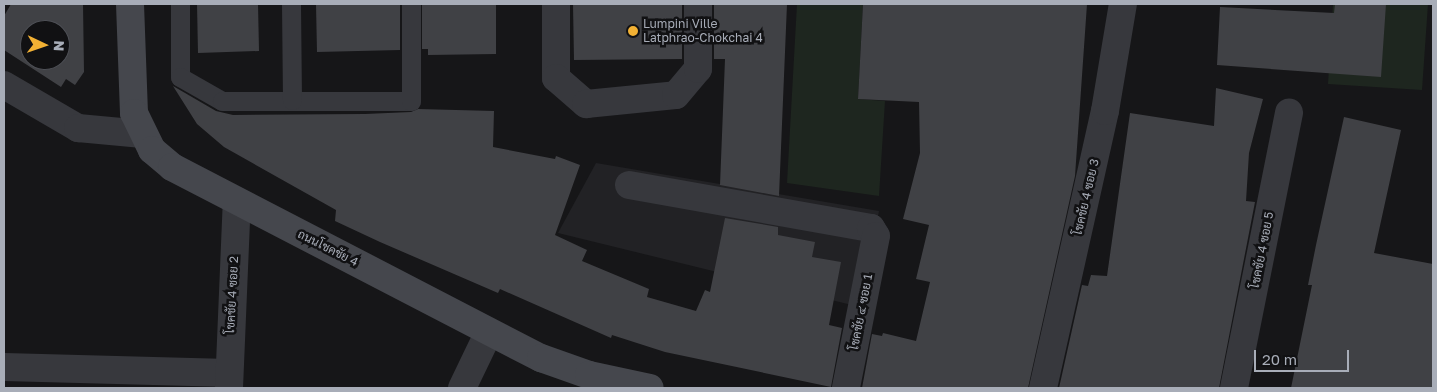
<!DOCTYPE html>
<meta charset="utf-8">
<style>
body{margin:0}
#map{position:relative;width:1437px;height:392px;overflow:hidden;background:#161618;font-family:"Golos Text",Sarabun,sans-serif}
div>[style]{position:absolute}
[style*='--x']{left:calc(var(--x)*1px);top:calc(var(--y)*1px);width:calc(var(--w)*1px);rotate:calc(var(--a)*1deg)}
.built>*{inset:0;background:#222225}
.green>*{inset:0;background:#1e261f}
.building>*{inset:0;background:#404145}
.lane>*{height:19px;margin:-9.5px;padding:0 9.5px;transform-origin:9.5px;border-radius:9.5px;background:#37383d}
.street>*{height:28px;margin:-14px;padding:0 14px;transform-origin:14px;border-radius:14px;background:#37383d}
.secondary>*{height:28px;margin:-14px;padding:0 14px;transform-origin:14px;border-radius:14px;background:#45474d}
.dots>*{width:14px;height:14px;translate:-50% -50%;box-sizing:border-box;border:2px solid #111113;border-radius:50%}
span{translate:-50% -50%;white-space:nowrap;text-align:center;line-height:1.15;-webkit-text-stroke:5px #111113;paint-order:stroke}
.poi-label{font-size:12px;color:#a8adb8}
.left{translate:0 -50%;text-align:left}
.street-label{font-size:12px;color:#a8adb8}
.frame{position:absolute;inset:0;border:5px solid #a8adb8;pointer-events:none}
.north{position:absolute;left:20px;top:20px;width:50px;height:50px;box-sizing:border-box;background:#111113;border:1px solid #4d4f55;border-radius:50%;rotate:93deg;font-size:14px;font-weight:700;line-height:20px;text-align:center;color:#a8adb8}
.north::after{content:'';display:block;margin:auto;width:18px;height:22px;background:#f2b134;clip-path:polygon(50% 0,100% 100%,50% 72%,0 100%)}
.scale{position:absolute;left:1254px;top:350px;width:95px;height:22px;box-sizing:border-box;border:2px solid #a8adb8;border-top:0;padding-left:6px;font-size:15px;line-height:18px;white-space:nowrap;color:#a8adb8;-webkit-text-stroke:4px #111113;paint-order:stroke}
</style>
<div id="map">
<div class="built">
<i style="clip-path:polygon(596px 163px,879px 211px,860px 307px,558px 233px)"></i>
</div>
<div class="green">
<i style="clip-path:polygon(797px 4px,863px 4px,858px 99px,885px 101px,879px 196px,787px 183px)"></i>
<i style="clip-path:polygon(1333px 4px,1428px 4px,1422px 90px,1328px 84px)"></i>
</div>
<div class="building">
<i style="clip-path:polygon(evenodd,11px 4px,83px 4px,84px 72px,75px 85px,66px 79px,61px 87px,4px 50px,4px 16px,11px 4px,30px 30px,60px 30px,60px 60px,30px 60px,30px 30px)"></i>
<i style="clip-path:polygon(197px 4px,258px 4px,259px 51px,198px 53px)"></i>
<i style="clip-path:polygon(316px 4px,400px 4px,400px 50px,317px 52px)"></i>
<i style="clip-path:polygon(422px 4px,496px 4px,496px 54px,428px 55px,428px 49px,422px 49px)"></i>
<i style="clip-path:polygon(573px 4px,682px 4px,682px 59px,574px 60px)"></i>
<i style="clip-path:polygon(714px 4px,787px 4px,779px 196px,720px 185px,725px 59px,714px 59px)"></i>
<i style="clip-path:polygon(863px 4px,1087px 4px,1075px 176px,1028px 388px,862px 388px,872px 334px,882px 336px,883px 333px,916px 341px,930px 282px,916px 279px,929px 225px,903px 219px,920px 153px,919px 102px,858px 99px)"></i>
<i style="clip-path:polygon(1335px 4px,1386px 4px,1381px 77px,1217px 65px,1220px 7px,1334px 13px)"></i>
<i style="clip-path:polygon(173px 86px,216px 111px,233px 115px,365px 114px,411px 112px,418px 109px,494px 111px,493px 147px,555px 159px,556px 156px,580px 165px,555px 235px,587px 250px,582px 261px,649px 289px,647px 297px,696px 311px,705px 290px,710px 292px,725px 218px,778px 227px,778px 235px,815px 242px,812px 257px,841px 262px,829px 325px,842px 328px,831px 387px,665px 352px,612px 335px,611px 338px,500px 289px,498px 293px,380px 242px,335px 221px,336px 210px,224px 147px,197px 124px)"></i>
<i style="clip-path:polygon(1216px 88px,1263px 99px,1249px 153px,1246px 201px,1255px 202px,1219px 388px,1059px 388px,1082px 285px,1088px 286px,1091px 275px,1107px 276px,1130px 113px,1214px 126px)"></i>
<i style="clip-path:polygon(1344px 117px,1401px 130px,1374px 253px,1433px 264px,1433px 388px,1291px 388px,1312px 285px,1308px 285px,1316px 245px)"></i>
</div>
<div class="lane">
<i style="--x:180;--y:4;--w:73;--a:90"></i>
<i style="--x:180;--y:77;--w:48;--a:29.7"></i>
<i style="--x:222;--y:101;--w:189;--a:0"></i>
<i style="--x:411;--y:101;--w:97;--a:-90"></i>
<i style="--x:291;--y:4;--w:96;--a:89.4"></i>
</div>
<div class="street">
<i style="--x:556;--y:4;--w:74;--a:90"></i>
<i style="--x:556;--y:78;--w:40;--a:41"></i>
<i style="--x:586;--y:104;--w:90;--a:-5.7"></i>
<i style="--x:676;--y:95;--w:34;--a:-50"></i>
<i style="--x:698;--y:69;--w:65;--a:-90"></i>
<i style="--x:4;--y:85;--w:86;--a:30.2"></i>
<i style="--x:78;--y:128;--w:65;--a:5.3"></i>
<i style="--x:629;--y:185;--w:246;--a:10.1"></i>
<i style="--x:871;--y:228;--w:9;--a:58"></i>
<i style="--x:876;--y:236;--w:155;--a:101.2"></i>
<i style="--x:4;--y:367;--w:225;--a:1.5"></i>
<i style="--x:229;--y:388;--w:187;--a:-87.6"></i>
<i style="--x:462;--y:388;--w:62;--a:-64.3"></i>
<i style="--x:1043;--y:388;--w:284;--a:-77.4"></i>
<i style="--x:1105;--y:111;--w:109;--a:-80.5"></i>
<i style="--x:1234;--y:388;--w:281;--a:-78.7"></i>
</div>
<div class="secondary">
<i style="--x:130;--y:4;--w:109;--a:87.9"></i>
<i style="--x:134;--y:113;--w:41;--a:64.1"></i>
<i style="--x:152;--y:150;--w:26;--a:40"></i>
<i style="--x:172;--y:167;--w:416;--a:27.4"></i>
<i style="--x:541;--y:358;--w:51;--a:19.5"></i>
<i style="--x:589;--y:375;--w:62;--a:12"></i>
</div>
<div class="dots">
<i style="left:633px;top:31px;background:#f2b134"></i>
</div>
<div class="poi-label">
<span class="left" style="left:643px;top:31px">Lumpini Ville<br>Latphrao-Chokchai 4</span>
</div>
<div class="street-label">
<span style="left:1086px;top:197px;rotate:-77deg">โชคชัย 4 ซอย 3</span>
<span style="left:328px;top:248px;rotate:27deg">ถนนโชคชัย 4</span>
<span style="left:1262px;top:250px;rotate:-79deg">โชคชัย 4 ซอย 5</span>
<span style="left:232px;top:295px;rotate:-87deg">โชคชัย 4 ซอย 2</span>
<span style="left:861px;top:312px;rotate:-79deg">โชคชัย ๔ ซอย 1</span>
</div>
<div class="frame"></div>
<div class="north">N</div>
<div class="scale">20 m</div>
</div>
